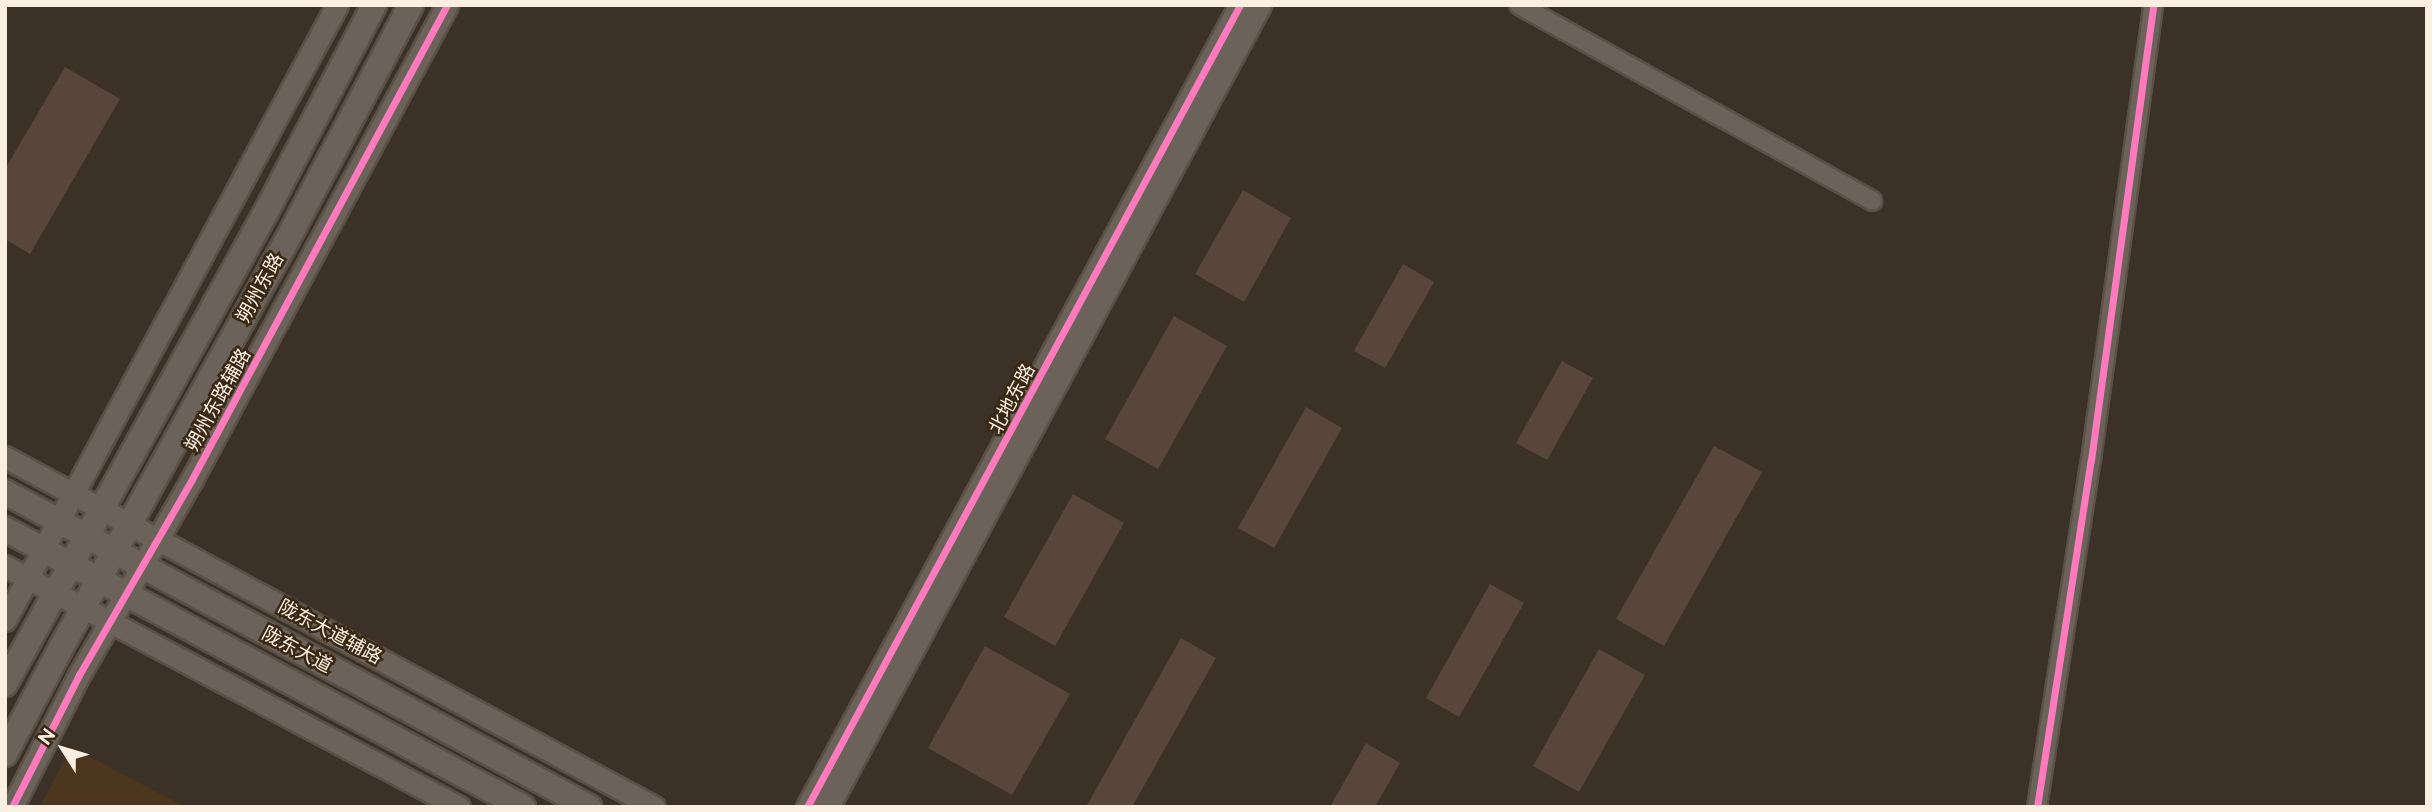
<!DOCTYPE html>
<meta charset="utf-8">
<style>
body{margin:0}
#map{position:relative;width:2432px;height:812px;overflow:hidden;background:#3b3126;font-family:Raleway,"Noto Sans SC",sans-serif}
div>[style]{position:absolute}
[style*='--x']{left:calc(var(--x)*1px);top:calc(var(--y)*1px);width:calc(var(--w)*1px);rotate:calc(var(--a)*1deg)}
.built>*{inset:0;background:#4c371e}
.building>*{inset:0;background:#58463c}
.roads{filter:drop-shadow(2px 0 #595046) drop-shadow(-2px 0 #595046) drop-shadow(0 2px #595046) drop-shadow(0 -2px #595046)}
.minor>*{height:18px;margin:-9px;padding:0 9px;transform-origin:9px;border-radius:9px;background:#6b635a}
.tertiary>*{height:21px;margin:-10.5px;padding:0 10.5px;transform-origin:10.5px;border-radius:10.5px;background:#6b635a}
.secondary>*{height:24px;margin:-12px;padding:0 12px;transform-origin:12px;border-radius:12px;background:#6b635a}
.cycleway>*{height:7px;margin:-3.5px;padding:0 3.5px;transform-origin:3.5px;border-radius:3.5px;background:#fd7abc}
span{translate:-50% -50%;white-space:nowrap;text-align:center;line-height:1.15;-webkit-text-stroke:5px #392813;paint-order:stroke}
.street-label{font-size:19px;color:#fbefe2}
.frame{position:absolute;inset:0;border:7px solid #fbefe2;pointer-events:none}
.north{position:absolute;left:28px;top:714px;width:70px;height:70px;-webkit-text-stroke:5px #392813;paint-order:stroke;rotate:307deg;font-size:19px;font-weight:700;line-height:28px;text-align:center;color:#fbefe2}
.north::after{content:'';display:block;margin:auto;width:24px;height:32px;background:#fbefe2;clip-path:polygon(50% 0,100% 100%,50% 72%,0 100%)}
</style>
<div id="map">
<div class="built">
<i style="clip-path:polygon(71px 747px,186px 807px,40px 807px)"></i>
</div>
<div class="building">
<i style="clip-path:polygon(65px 67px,120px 99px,30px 254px,5px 239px,5px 169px)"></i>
<i style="clip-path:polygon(1243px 190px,1291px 218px,1244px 302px,1195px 274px)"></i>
<i style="clip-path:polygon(1403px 264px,1434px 282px,1385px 368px,1354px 351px)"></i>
<i style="clip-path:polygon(1174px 316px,1227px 346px,1158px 469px,1105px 439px)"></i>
<i style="clip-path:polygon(1562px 361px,1593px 378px,1547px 460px,1516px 443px)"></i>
<i style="clip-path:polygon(1306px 407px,1342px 428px,1274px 548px,1238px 528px)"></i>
<i style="clip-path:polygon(1714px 446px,1762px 472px,1664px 646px,1616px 619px)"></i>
<i style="clip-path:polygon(1073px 494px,1124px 523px,1055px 646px,1004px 617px)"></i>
<i style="clip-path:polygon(1490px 584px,1524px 603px,1459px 717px,1426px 698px)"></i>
<i style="clip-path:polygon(1181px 638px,1216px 658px,1132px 807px,1086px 807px)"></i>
<i style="clip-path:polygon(985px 646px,1070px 694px,1012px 795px,928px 748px)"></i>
<i style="clip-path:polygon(1599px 649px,1645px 675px,1579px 792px,1533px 766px)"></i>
<i style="clip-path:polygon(1366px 743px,1400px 763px,1375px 807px,1330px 807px)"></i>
</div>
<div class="roads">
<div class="minor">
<i style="--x:1519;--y:5;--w:404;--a:29"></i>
<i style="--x:2037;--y:807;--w:351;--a:-81.2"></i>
<i style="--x:2091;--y:460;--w:459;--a:-82.2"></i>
</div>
<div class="tertiary">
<i style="--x:5;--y:457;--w:737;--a:28.34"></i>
<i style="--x:5;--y:566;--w:514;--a:27.96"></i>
<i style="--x:5;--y:620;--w:699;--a:-61.64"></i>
<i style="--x:12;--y:807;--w:148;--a:-63.1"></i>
<i style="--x:79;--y:675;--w:226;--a:-60"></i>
<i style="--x:192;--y:479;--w:538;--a:-61.72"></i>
<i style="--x:807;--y:807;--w:911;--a:-61.64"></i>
<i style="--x:828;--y:807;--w:911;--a:-61.69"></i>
</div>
<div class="secondary">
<i style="--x:5;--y:492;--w:664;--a:28.34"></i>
<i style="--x:5;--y:529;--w:588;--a:28.22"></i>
<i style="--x:5;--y:684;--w:539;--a:-61.06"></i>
<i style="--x:266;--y:212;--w:233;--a:-62.4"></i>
<i style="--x:5;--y:754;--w:122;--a:-62.2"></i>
<i style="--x:62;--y:646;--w:479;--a:-61"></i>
<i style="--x:294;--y:227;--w:251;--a:-62.2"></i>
</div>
</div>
<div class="cycleway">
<i style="--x:12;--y:807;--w:148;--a:-63.1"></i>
<i style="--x:79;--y:675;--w:226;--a:-60"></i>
<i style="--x:192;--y:479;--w:538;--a:-61.72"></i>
<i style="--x:807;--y:807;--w:911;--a:-61.64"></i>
<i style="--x:2037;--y:807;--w:351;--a:-81.2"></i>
<i style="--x:2091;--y:460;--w:459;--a:-82.2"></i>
</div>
<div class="street-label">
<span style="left:260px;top:288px;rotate:-61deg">朔州东路</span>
<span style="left:1012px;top:399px;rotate:-62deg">北地东路</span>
<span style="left:218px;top:400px;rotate:-61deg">朔州东路辅路</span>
<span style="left:330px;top:632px;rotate:28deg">陇东大道辅路</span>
<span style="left:297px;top:650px;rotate:28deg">陇东大道</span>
</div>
<div class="frame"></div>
<div class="north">N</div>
</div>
